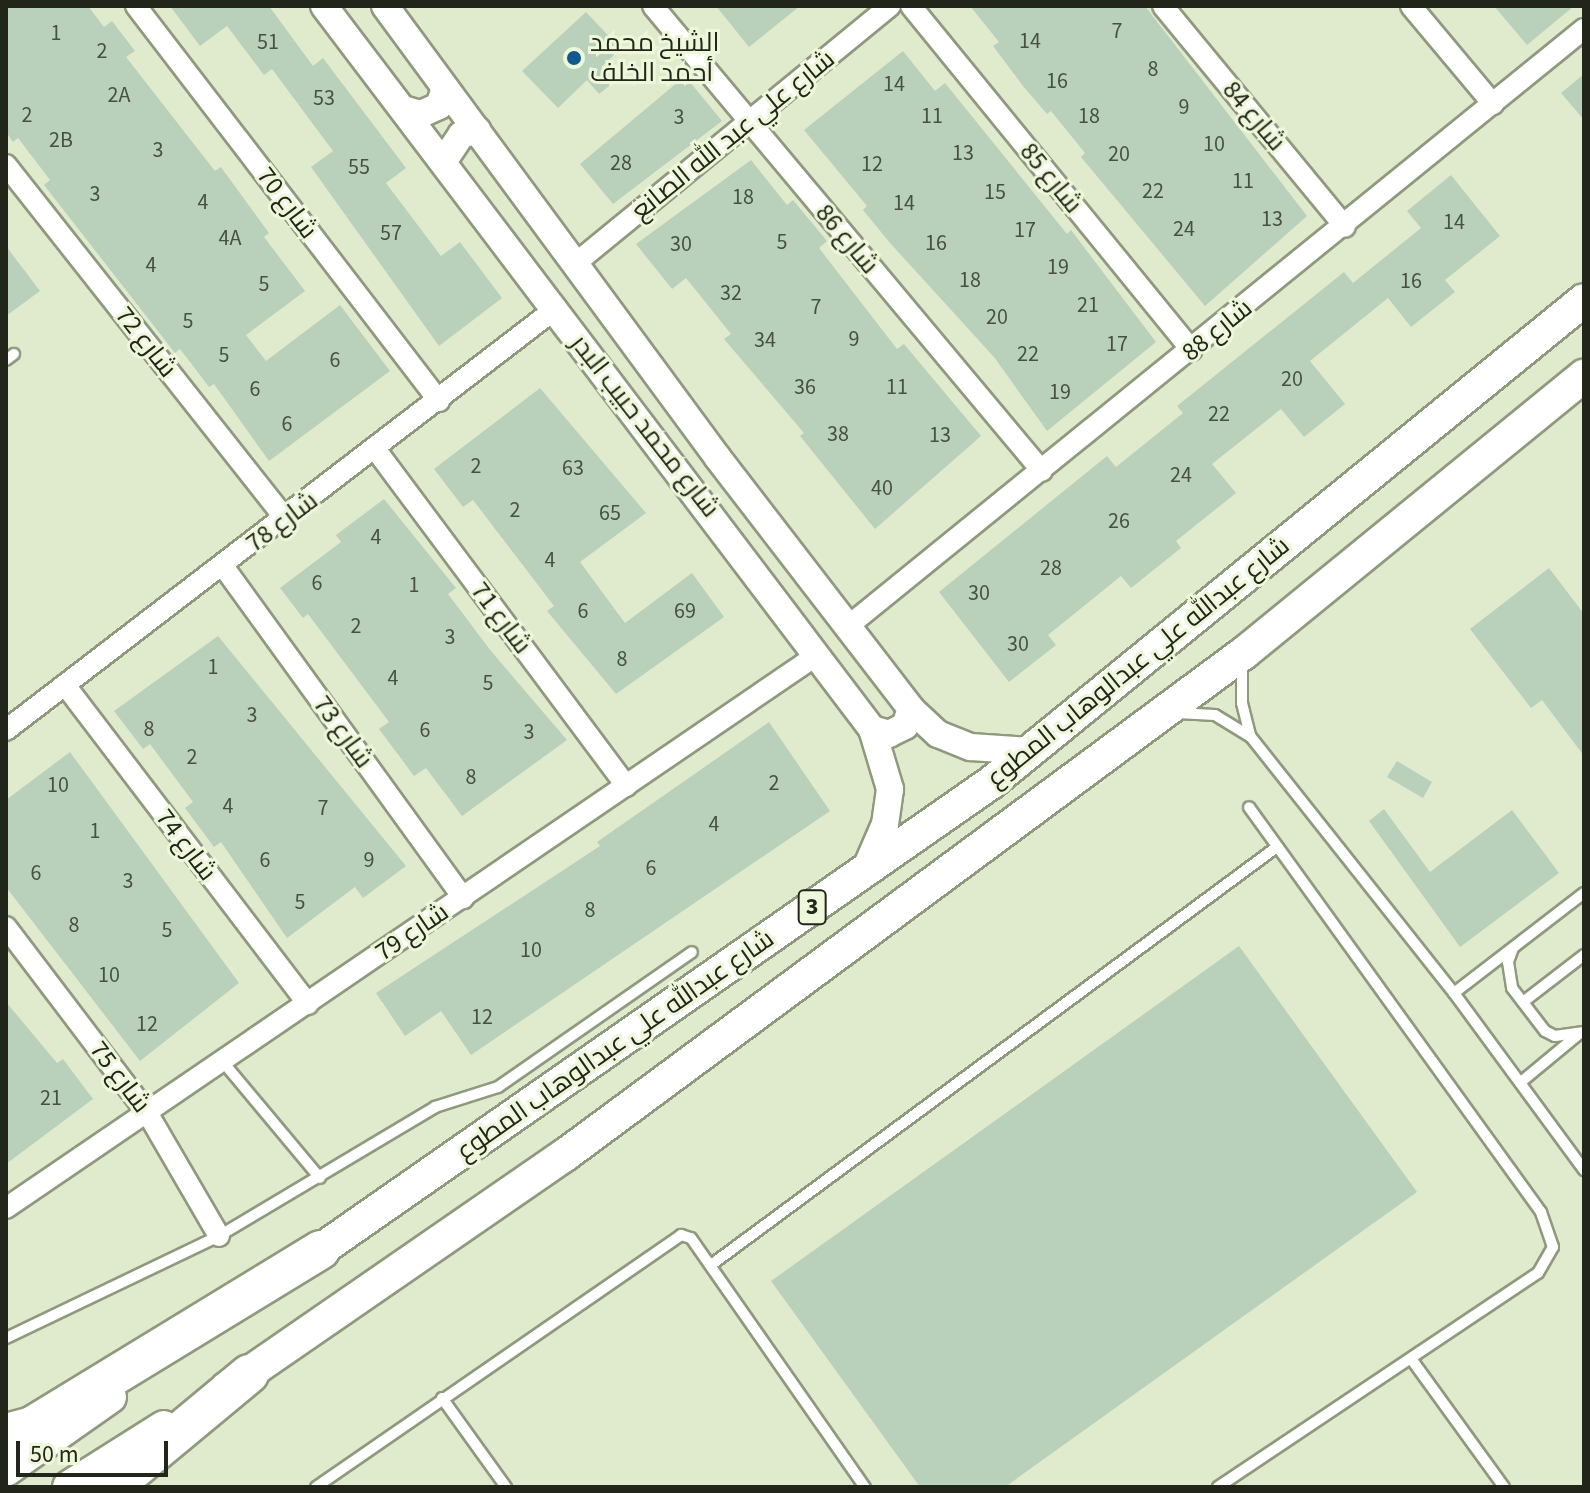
<!DOCTYPE html>
<meta charset="utf-8">
<style>
body{margin:0}
#map{position:relative;width:1590px;height:1493px;overflow:hidden;background:#e0eacd;font-family:"Source Sans 3",Cairo,sans-serif}
div>[style]{position:absolute}
[style*='--x']{left:calc(var(--x)*1px);top:calc(var(--y)*1px);width:calc(var(--w)*1px);rotate:calc(var(--a)*1deg)}
.building>*{inset:0;background:#b9d1bb}
.roads{filter:drop-shadow(2px 0 #8f997e) drop-shadow(-2px 0 #8f997e) drop-shadow(0 2px #8f997e) drop-shadow(0 -2px #8f997e)}
.service>*{height:10px;margin:-5px;padding:0 5px;transform-origin:5px;border-radius:5px;background:#fff}
.minor>*{height:20px;margin:-10px;padding:0 10px;transform-origin:10px;border-radius:10px;background:#fff}
.tertiary>*{height:26px;margin:-13px;padding:0 13px;transform-origin:13px;border-radius:13px;background:#fff}
.primary>*{height:32px;margin:-16px;padding:0 16px;transform-origin:16px;border-radius:16px;background:#fff}
.motorway>*{height:38px;margin:-19px;padding:0 19px;transform-origin:19px;border-radius:19px;background:#fff}
.dots>*{width:22px;height:22px;translate:-50% -50%;box-sizing:border-box;border:4px solid #edf7da;border-radius:50%}
span{translate:-50% -50%;white-space:nowrap;text-align:center;line-height:1.15;-webkit-text-stroke:6px #edf7da;paint-order:stroke}
.number-label{font-size:22px;color:#485042}
.number-label span{-webkit-text-stroke-width:0}
.shield-label span{padding:2px 6px;background:#edf7da;border:2px solid;border-radius:6px;-webkit-text-stroke-width:0}
.shield-label{font-size:24px;color:#22251a;font-weight:700}
.poi-label{font-size:26px;color:#22251a}
.left{translate:0 -50%;text-align:left}
.street-label{font-size:26px;color:#22251a}
.frame{position:absolute;inset:0;border:8px solid #22251a;pointer-events:none}
.scale{position:absolute;left:16px;top:1441px;width:152px;height:36px;box-sizing:border-box;border:4px solid #22251a;border-top:0;padding-left:10px;font-size:24px;line-height:28px;white-space:nowrap;color:#22251a;-webkit-text-stroke:6px #edf7da;paint-order:stroke}
</style>
<div id="map">
<div class="building">
<i style="clip-path:polygon(6px 6px,88px 6px,104px 27px,112px 21px,135px 51px,126px 57px,215px 171px,221px 167px,242px 196px,269px 233px,264px 237px,305px 291px,246px 335px,266px 361px,340px 305px,390px 371px,269px 461px,214px 384px,209px 387px,180px 349px,175px 353px,44px 185px,50px 180px,18px 138px,13px 142px,6px 132px)"></i>
<i style="clip-path:polygon(170px 6px,269px 6px,313px 66px,323px 58px,406px 168px,386px 183px,441px 256px,460px 242px,502px 298px,439px 346px,311px 167px,333px 151px,272px 69px,264px 75px,227px 26px,200px 46px)"></i>
<i style="clip-path:polygon(716px 6px,800px 6px,749px 47px)"></i>
<i style="clip-path:polygon(970px 6px,1145px 6px,1307px 216px,1205px 306px,1081px 157px,1085px 153px,1051px 111px,1047px 114px,1023px 86px,993px 46px,999px 42px)"></i>
<i style="clip-path:polygon(1494px 6px,1574px 6px,1527px 45px)"></i>
<i style="clip-path:polygon(586px 12px,621px 49px,601px 67px,614px 82px,599px 94px,587px 80px,558px 108px,522px 71px)"></i>
<i style="clip-path:polygon(903px 51px,935px 91px,945px 83px,1067px 234px,1071px 230px,1156px 342px,1047px 431px,994px 357px,890px 243px,863px 210px,867px 206px,804px 130px)"></i>
<i style="clip-path:polygon(1584px 74px,1584px 120px,1561px 93px)"></i>
<i style="clip-path:polygon(685px 76px,722px 121px,613px 204px,580px 164px)"></i>
<i style="clip-path:polygon(751px 160px,787px 205px,793px 200px,827px 241px,819px 248px,897px 349px,904px 344px,981px 436px,875px 529px,800px 436px,804px 433px,724px 339px,731px 334px,686px 278px,672px 289px,636px 244px)"></i>
<i style="clip-path:polygon(1451px 175px,1500px 236px,1445px 280px,1455px 292px,1411px 327px,1388px 298px,1310px 361px,1345px 404px,1304px 437px,1281px 409px,1212px 464px,1236px 493px,1176px 541px,1181px 548px,1131px 588px,1121px 576px,1048px 635px,1056px 645px,1009px 682px,939px 592px,1107px 456px,1116px 467px,1183px 413px,1177px 406px,1344px 272px,1353px 283px,1421px 228px,1407px 211px)"></i>
<i style="clip-path:polygon(6px 246px,40px 291px,6px 316px)"></i>
<i style="clip-path:polygon(540px 388px,646px 513px,580px 562px,625px 623px,692px 573px,724px 617px,616px 694px,547px 611px,554px 606px,473px 500px,463px 507px,434px 469px)"></i>
<i style="clip-path:polygon(384px 499px,456px 588px,448px 594px,491px 651px,567px 740px,462px 816px,426px 768px,414px 776px,379px 729px,389px 722px,308px 614px,303px 618px,280px 588px,341px 542px,336px 535px)"></i>
<i style="clip-path:polygon(1549px 568px,1584px 614px,1584px 756px,1542px 700px,1531px 708px,1470px 629px)"></i>
<i style="clip-path:polygon(218px 636px,406px 866px,363px 898px,355px 887px,287px 938px,221px 842px,214px 847px,185px 808px,193px 802px,150px 744px,143px 749px,114px 711px)"></i>
<i style="clip-path:polygon(769px 722px,830px 811px,471px 1055px,441px 1011px,405px 1036px,376px 993px,600px 846px,597px 842px)"></i>
<i style="clip-path:polygon(70px 752px,239px 983px,140px 1061px,6px 887px,6px 800px)"></i>
<i style="clip-path:polygon(1397px 761px,1432px 782px,1423px 798px,1387px 777px)"></i>
<i style="clip-path:polygon(1384px 809px,1430px 872px,1512px 810px,1559px 873px,1460px 947px,1369px 821px)"></i>
<i style="clip-path:polygon(1239px 946px,1417px 1192px,1005px 1487px,920px 1487px,771px 1281px)"></i>
<i style="clip-path:polygon(6px 1002px,57px 1063px,63px 1059px,93px 1099px,6px 1164px)"></i>
</div>
<div class="roads">
<div class="service">
<i style="--x:6;--y:360;--w:10;--a:-37"></i>
<i style="--x:1242;--y:664;--w:39;--a:90"></i>
<i style="--x:1242;--y:703;--w:33;--a:76"></i>
<i style="--x:1178;--y:713;--w:37;--a:3"></i>
<i style="--x:1215;--y:715;--w:42;--a:31.4"></i>
<i style="--x:1251;--y:737;--w:327;--a:51.6"></i>
<i style="--x:1454;--y:993;--w:220;--a:53.7"></i>
<i style="--x:1513;--y:948;--w:15;--a:110"></i>
<i style="--x:1508;--y:962;--w:26;--a:81"></i>
<i style="--x:1512;--y:988;--w:54;--a:52.5"></i>
<i style="--x:1545;--y:1031;--w:11;--a:27"></i>
<i style="--x:1555;--y:1036;--w:27;--a:-8"></i>
<i style="--x:1454;--y:993;--w:164;--a:-37.6"></i>
<i style="--x:1523;--y:1002;--w:77;--a:-37.6"></i>
<i style="--x:223;--y:1062;--w:151;--a:50.1"></i>
<i style="--x:1521;--y:1082;--w:75;--a:-39.6"></i>
<i style="--x:711;--y:1265;--w:704;--a:-36.45"></i>
<i style="--x:6;--y:1338;--w:236;--a:-25.6"></i>
<i style="--x:219;--y:1236;--w:252;--a:-30.8"></i>
<i style="--x:435;--y:1107;--w:66;--a:-17.6"></i>
<i style="--x:498;--y:1087;--w:236;--a:-34.8"></i>
<i style="--x:1412;--y:1360;--w:157;--a:54.1"></i>
<i style="--x:442;--y:1398;--w:110;--a:54.3"></i>
<i style="--x:316;--y:1487;--w:444;--a:-34.6"></i>
<i style="--x:681;--y:1235;--w:10;--a:17"></i>
<i style="--x:691;--y:1238;--w:304;--a:55.1"></i>
<i style="--x:1218;--y:1487;--w:385;--a:-33.8"></i>
<i style="--x:1538;--y:1273;--w:30;--a:-60"></i>
<i style="--x:1553;--y:1247;--w:37;--a:-109"></i>
<i style="--x:1541;--y:1212;--w:499;--a:-125.8"></i>
</div>
<div class="minor">
<i style="--x:136;--y:6;--w:498;--a:52.5"></i>
<i style="--x:653;--y:6;--w:606;--a:50.09"></i>
<i style="--x:911;--y:6;--w:444;--a:50.8"></i>
<i style="--x:1163;--y:6;--w:286;--a:50.5"></i>
<i style="--x:1411;--y:6;--w:128;--a:50.1"></i>
<i style="--x:6;--y:165;--w:451;--a:51.7"></i>
<i style="--x:576;--y:263;--w:406;--a:-39.3"></i>
<i style="--x:376;--y:450;--w:419;--a:53.3"></i>
<i style="--x:223;--y:566;--w:410;--a:54.1"></i>
<i style="--x:847;--y:627;--w:949;--a:-39.06"></i>
<i style="--x:65;--y:685;--w:401;--a:52.7"></i>
<i style="--x:6;--y:730;--w:692;--a:-37.48"></i>
<i style="--x:6;--y:927;--w:235;--a:52.8"></i>
<i style="--x:148;--y:1114;--w:141;--a:59.8"></i>
<i style="--x:6;--y:1208;--w:982;--a:-34.29"></i>
</div>
<div class="tertiary">
<i style="--x:324;--y:6;--w:907;--a:52.84"></i>
<i style="--x:872;--y:729;--w:63;--a:73.3"></i>
<i style="--x:890;--y:789;--w:35;--a:98"></i>
<i style="--x:885;--y:824;--w:50;--a:113.5"></i>
<i style="--x:385;--y:6;--w:561;--a:53.62"></i>
<i style="--x:718;--y:458;--w:317;--a:52.4"></i>
<i style="--x:911;--y:709;--w:37;--a:43"></i>
<i style="--x:938;--y:734;--w:35;--a:22"></i>
<i style="--x:971;--y:747;--w:59;--a:3.9"></i>
<i style="--x:403;--y:109;--w:19;--a:16"></i>
<i style="--x:421;--y:114;--w:20;--a:-24"></i>
<i style="--x:439;--y:106;--w:19;--a:-72"></i>
<i style="--x:443;--y:162;--w:32;--a:-56"></i>
<i style="--x:461;--y:135;--w:17;--a:-17"></i>
<i style="--x:872;--y:729;--w:18;--a:16"></i>
<i style="--x:889;--y:734;--w:18;--a:-27"></i>
<i style="--x:905;--y:726;--w:18;--a:-71"></i>
</div>
<div class="primary">
<i style="--x:302;--y:1263;--w:841;--a:-34.88"></i>
<i style="--x:992;--y:782;--w:763;--a:-39.15"></i>
<i style="--x:227;--y:1388;--w:411;--a:-34.6"></i>
<i style="--x:565;--y:1155;--w:844;--a:-36.48"></i>
<i style="--x:1244;--y:653;--w:439;--a:-39.2"></i>
<i style="--x:6;--y:1470;--w:127;--a:-35.1"></i>
<i style="--x:69;--y:1487;--w:112;--a:-32.3"></i>
</div>
<div class="motorway">
<i style="--x:6;--y:1433;--w:27;--a:-15"></i>
<i style="--x:32;--y:1426;--w:338;--a:-31.4"></i>
<i style="--x:113;--y:1487;--w:177;--a:-39.7"></i>
</div>
</div>
<div class="dots">
<i style="left:574px;top:58px;background:#10598d"></i>
</div>
<div class="number-label">
<span style="left:1117px;top:32px">7</span>
<span style="left:56px;top:34px">1</span>
<span style="left:1030px;top:42px">14</span>
<span style="left:268px;top:43px">51</span>
<span style="left:102px;top:52px">2</span>
<span style="left:1153px;top:70px">8</span>
<span style="left:1057px;top:82px">16</span>
<span style="left:894px;top:85px">14</span>
<span style="left:119px;top:96px">2A</span>
<span style="left:324px;top:99px">53</span>
<span style="left:1184px;top:108px">9</span>
<span style="left:27px;top:116px">2</span>
<span style="left:932px;top:117px">11</span>
<span style="left:1089px;top:117px">18</span>
<span style="left:679px;top:118px">3</span>
<span style="left:61px;top:141px">2B</span>
<span style="left:1214px;top:145px">10</span>
<span style="left:158px;top:151px">3</span>
<span style="left:963px;top:154px">13</span>
<span style="left:1119px;top:155px">20</span>
<span style="left:621px;top:164px">28</span>
<span style="left:872px;top:165px">12</span>
<span style="left:359px;top:168px">55</span>
<span style="left:1243px;top:182px">11</span>
<span style="left:1153px;top:192px">22</span>
<span style="left:995px;top:193px">15</span>
<span style="left:95px;top:195px">3</span>
<span style="left:743px;top:198px">18</span>
<span style="left:203px;top:203px">4</span>
<span style="left:904px;top:204px">14</span>
<span style="left:1272px;top:220px">13</span>
<span style="left:1454px;top:223px">14</span>
<span style="left:1184px;top:230px">24</span>
<span style="left:1025px;top:231px">17</span>
<span style="left:391px;top:234px">57</span>
<span style="left:230px;top:239px">4A</span>
<span style="left:782px;top:243px">5</span>
<span style="left:936px;top:244px">16</span>
<span style="left:681px;top:245px">30</span>
<span style="left:151px;top:266px">4</span>
<span style="left:1058px;top:268px">19</span>
<span style="left:970px;top:281px">18</span>
<span style="left:1411px;top:282px">16</span>
<span style="left:264px;top:285px">5</span>
<span style="left:731px;top:294px">32</span>
<span style="left:1088px;top:306px">21</span>
<span style="left:816px;top:308px">7</span>
<span style="left:997px;top:318px">20</span>
<span style="left:188px;top:322px">5</span>
<span style="left:854px;top:340px">9</span>
<span style="left:765px;top:341px">34</span>
<span style="left:1117px;top:345px">17</span>
<span style="left:1028px;top:355px">22</span>
<span style="left:224px;top:356px">5</span>
<span style="left:335px;top:361px">6</span>
<span style="left:1292px;top:380px">20</span>
<span style="left:805px;top:388px">36</span>
<span style="left:897px;top:388px">11</span>
<span style="left:255px;top:390px">6</span>
<span style="left:1060px;top:393px">19</span>
<span style="left:1219px;top:415px">22</span>
<span style="left:287px;top:425px">6</span>
<span style="left:838px;top:435px">38</span>
<span style="left:940px;top:436px">13</span>
<span style="left:476px;top:467px">2</span>
<span style="left:573px;top:469px">63</span>
<span style="left:1181px;top:476px">24</span>
<span style="left:882px;top:489px">40</span>
<span style="left:515px;top:511px">2</span>
<span style="left:610px;top:514px">65</span>
<span style="left:1119px;top:522px">26</span>
<span style="left:376px;top:538px">4</span>
<span style="left:550px;top:561px">4</span>
<span style="left:1051px;top:569px">28</span>
<span style="left:317px;top:584px">6</span>
<span style="left:414px;top:586px">1</span>
<span style="left:979px;top:594px">30</span>
<span style="left:583px;top:612px">6</span>
<span style="left:685px;top:612px">69</span>
<span style="left:356px;top:627px">2</span>
<span style="left:450px;top:638px">3</span>
<span style="left:1018px;top:645px">30</span>
<span style="left:622px;top:660px">8</span>
<span style="left:213px;top:668px">1</span>
<span style="left:393px;top:679px">4</span>
<span style="left:488px;top:684px">5</span>
<span style="left:252px;top:716px">3</span>
<span style="left:149px;top:730px">8</span>
<span style="left:425px;top:731px">6</span>
<span style="left:529px;top:733px">3</span>
<span style="left:192px;top:758px">2</span>
<span style="left:471px;top:778px">8</span>
<span style="left:774px;top:784px">2</span>
<span style="left:58px;top:786px">10</span>
<span style="left:228px;top:807px">4</span>
<span style="left:323px;top:809px">7</span>
<span style="left:714px;top:825px">4</span>
<span style="left:95px;top:832px">1</span>
<span style="left:265px;top:861px">6</span>
<span style="left:369px;top:861px">9</span>
<span style="left:651px;top:869px">6</span>
<span style="left:36px;top:874px">6</span>
<span style="left:128px;top:882px">3</span>
<span style="left:300px;top:903px">5</span>
<span style="left:590px;top:911px">8</span>
<span style="left:74px;top:926px">8</span>
<span style="left:167px;top:931px">5</span>
<span style="left:531px;top:951px">10</span>
<span style="left:109px;top:976px">10</span>
<span style="left:482px;top:1018px">12</span>
<span style="left:147px;top:1025px">12</span>
<span style="left:51px;top:1099px">21</span>
</div>
<div class="shield-label">
<span style="left:812px;top:907px">3</span>
</div>
<div class="poi-label">
<span class="left" style="left:590px;top:58px">الشيخ محمد<br>أحمد الخلف</span>
</div>
<div class="street-label">
<span style="left:1254px;top:116px;rotate:50deg">شارع 84</span>
<span style="left:733px;top:135px;rotate:-39deg">شارع علي عبد الله الصانع</span>
<span style="left:1051px;top:178px;rotate:51deg">شارع 85</span>
<span style="left:287px;top:203px;rotate:53deg">شارع 70</span>
<span style="left:847px;top:239px;rotate:50deg">شارع 86</span>
<span style="left:1217px;top:330px;rotate:-39deg">شارع 88</span>
<span style="left:146px;top:342px;rotate:52deg">شارع 72</span>
<span style="left:645px;top:426px;rotate:52deg">شارع محمد حبيب البدر</span>
<span style="left:282px;top:522px;rotate:-37deg">شارع 78</span>
<span style="left:501px;top:618px;rotate:53deg">شارع 71</span>
<span style="left:1138px;top:662px;rotate:-39deg">شارع عبدالله علي عبدالوهاب المطوع</span>
<span style="left:343px;top:732px;rotate:54deg">شارع 73</span>
<span style="left:186px;top:845px;rotate:53deg">شارع 74</span>
<span style="left:412px;top:932px;rotate:-34deg">شارع 79</span>
<span style="left:615px;top:1045px;rotate:-35deg">شارع عبدالله علي عبدالوهاب المطوع</span>
<span style="left:120px;top:1077px;rotate:53deg">شارع 75</span>
</div>
<div class="frame"></div>
<div class="scale">50 m</div>
</div>
